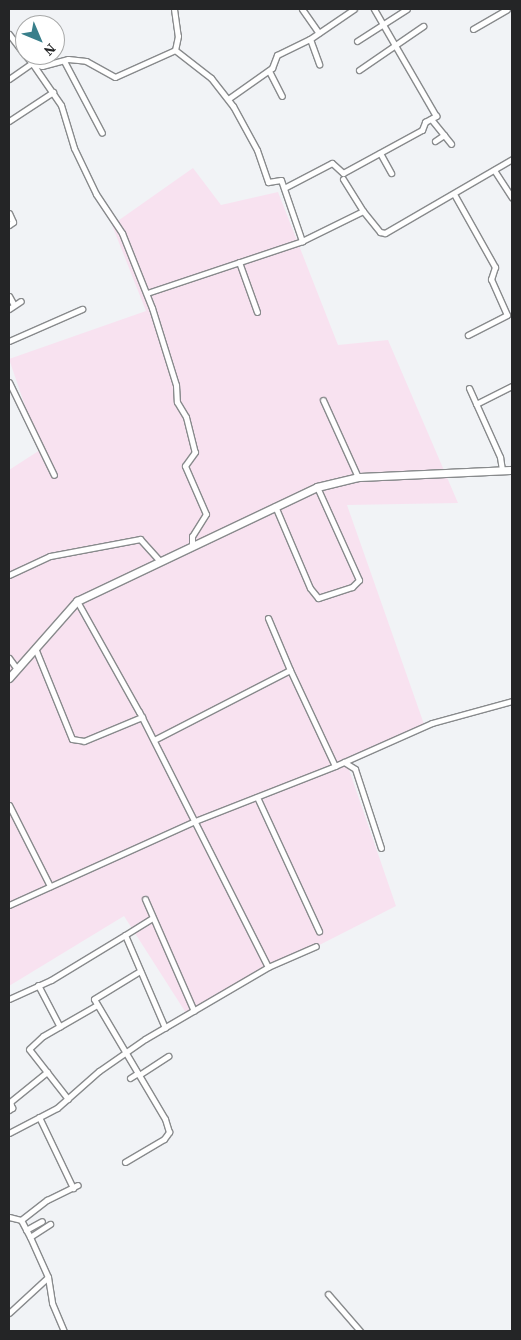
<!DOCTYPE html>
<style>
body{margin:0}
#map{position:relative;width:521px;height:1340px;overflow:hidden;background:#f1f3f6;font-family:"Source Serif 4",serif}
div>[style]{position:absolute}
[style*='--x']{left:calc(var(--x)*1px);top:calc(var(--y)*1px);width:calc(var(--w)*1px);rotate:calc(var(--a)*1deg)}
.industrial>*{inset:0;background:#f8e2f0}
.roads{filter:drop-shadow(1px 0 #888a8c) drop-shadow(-1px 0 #888a8c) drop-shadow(0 1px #888a8c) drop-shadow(0 -1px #888a8c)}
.minor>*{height:5px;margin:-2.5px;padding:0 2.5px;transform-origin:2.5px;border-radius:2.5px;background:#fff}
.tertiary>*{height:7px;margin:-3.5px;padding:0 3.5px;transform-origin:3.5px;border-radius:3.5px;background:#fff}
span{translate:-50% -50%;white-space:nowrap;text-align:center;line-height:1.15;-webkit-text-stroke:5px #fff;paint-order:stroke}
.frame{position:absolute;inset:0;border:10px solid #242526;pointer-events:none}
.north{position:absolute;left:15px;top:15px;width:50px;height:50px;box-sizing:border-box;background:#fff;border:1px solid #a7a8a8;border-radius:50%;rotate:135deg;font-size:14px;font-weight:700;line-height:20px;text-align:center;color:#242526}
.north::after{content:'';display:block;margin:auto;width:18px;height:22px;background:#397f8b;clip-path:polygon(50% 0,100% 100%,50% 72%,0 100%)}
</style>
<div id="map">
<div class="industrial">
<i style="clip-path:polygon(193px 168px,221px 205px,278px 192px,338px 345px,388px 340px,458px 503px,347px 505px,425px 727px,346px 761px,396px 906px,186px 1013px,124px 916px,9px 986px,9px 470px,40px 450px,9px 359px,146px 311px,112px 225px)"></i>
</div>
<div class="roads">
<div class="minor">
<i style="--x:174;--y:9;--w:27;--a:82"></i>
<i style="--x:178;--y:36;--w:14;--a:102"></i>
<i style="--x:302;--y:9;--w:29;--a:55"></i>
<i style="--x:473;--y:29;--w:39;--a:-30"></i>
<i style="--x:9;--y:34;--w:26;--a:53"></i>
<i style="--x:310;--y:39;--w:27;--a:70"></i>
<i style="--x:357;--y:41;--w:59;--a:-32.6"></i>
<i style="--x:175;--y:50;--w:46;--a:37.9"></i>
<i style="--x:211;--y:78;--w:36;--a:52"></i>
<i style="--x:233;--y:106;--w:50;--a:61.4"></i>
<i style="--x:257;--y:150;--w:34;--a:71"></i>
<i style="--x:268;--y:182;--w:13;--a:-9"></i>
<i style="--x:281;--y:180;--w:65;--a:71"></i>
<i style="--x:64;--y:61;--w:81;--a:62.2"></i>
<i style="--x:32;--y:63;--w:51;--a:55.4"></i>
<i style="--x:61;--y:105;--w:45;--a:73.2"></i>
<i style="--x:74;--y:148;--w:51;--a:64.4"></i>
<i style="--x:96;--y:194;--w:47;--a:56.3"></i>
<i style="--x:122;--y:233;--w:81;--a:68.2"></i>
<i style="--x:152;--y:308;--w:81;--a:72.7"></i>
<i style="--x:176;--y:385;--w:17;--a:87"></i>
<i style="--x:177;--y:402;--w:17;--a:59"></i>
<i style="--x:186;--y:417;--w:36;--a:76"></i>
<i style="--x:195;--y:452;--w:17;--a:126"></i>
<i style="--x:185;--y:466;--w:52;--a:66.4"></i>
<i style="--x:206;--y:514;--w:26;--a:122"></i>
<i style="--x:192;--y:536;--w:10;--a:90"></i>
<i style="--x:32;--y:64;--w:10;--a:11"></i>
<i style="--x:42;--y:66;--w:27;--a:-15"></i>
<i style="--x:68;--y:59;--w:18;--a:6"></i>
<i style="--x:86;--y:61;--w:33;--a:29"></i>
<i style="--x:115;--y:77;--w:66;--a:-24.2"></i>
<i style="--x:359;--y:70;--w:78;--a:-34.5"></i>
<i style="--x:269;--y:71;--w:28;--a:63"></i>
<i style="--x:9;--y:79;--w:28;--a:-35"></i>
<i style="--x:32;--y:63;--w:11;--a:-131"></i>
<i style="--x:228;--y:99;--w:54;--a:-35.2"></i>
<i style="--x:272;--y:68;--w:14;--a:-69"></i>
<i style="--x:277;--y:55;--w:37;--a:-26"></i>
<i style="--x:310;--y:39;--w:53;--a:-34.3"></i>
<i style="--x:431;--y:119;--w:32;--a:51"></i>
<i style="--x:9;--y:121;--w:53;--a:-33.4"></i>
<i style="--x:435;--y:141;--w:11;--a:-34"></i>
<i style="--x:380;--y:153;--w:23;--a:61"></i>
<i style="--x:494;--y:170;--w:33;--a:57"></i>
<i style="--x:343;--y:179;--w:38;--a:58"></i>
<i style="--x:284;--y:188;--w:54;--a:-27.5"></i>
<i style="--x:332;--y:163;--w:15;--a:42"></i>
<i style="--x:343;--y:173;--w:90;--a:-28.6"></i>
<i style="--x:422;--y:130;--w:9;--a:-69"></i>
<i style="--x:425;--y:122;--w:13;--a:-29"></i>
<i style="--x:436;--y:116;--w:124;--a:-120.1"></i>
<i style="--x:454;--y:194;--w:84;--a:60.7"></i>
<i style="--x:495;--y:267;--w:13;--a:108"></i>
<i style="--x:491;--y:279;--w:39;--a:66"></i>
<i style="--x:507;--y:315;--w:44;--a:152.9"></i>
<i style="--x:9;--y:213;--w:10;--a:66"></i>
<i style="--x:13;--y:222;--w:5;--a:143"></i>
<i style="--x:239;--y:262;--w:53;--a:70.2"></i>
<i style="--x:147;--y:293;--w:163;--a:-18.5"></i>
<i style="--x:302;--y:241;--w:68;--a:-26.2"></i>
<i style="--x:363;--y:211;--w:27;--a:51"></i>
<i style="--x:380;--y:232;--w:5;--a:11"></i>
<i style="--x:385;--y:233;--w:147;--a:-30.2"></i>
<i style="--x:9;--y:296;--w:10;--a:61"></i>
<i style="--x:9;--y:309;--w:14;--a:-34"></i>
<i style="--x:9;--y:341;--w:80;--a:-23.7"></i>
<i style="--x:9;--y:382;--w:103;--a:64.2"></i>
<i style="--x:469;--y:388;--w:76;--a:65.8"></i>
<i style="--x:500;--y:457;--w:13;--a:81"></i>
<i style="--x:323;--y:400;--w:85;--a:65.6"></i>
<i style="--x:476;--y:404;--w:40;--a:-26.6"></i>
<i style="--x:275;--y:506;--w:89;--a:66.9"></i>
<i style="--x:310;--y:588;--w:13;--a:51"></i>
<i style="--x:318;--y:598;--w:36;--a:-18"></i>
<i style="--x:352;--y:587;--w:10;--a:-45"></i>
<i style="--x:359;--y:580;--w:102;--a:-114.3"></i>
<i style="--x:9;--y:575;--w:45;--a:-24.9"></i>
<i style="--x:50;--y:556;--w:92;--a:-10.7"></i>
<i style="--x:140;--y:539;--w:30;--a:48"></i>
<i style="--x:268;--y:618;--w:56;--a:67.1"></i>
<i style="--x:35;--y:648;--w:98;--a:67.9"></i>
<i style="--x:72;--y:739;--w:12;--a:9"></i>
<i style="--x:84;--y:741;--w:63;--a:-22.5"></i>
<i style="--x:9;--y:658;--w:14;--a:54"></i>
<i style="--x:344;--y:762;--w:13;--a:32"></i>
<i style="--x:355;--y:769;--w:83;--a:71.8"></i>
<i style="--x:335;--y:766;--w:106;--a:-23.9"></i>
<i style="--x:432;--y:723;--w:83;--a:-15.4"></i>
<i style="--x:257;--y:797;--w:148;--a:65.2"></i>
<i style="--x:9;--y:805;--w:91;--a:63.2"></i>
<i style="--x:145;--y:899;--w:122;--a:66.4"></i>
<i style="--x:9;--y:905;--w:204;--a:-24.3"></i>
<i style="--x:195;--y:821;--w:150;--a:-21.4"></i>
<i style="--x:335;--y:766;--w:106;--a:-115.1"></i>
<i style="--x:290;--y:670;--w:153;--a:152.8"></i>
<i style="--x:125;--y:935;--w:32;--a:-32"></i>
<i style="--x:268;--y:967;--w:52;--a:-23.6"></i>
<i style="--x:38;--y:985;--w:47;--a:62.4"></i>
<i style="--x:9;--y:999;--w:46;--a:-24.3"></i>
<i style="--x:51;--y:980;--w:87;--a:-31.3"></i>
<i style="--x:125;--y:935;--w:101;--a:66.7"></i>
<i style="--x:139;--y:1075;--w:35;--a:-33"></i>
<i style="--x:130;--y:1078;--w:9;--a:-32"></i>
<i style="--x:68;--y:1099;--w:63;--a:-128"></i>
<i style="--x:29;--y:1049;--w:19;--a:-43"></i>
<i style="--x:43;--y:1036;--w:62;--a:-29.9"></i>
<i style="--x:9;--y:1110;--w:4;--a:-34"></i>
<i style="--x:12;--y:1108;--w:6;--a:-108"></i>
<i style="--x:10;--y:1102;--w:48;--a:-39"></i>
<i style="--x:39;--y:1117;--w:79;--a:64.4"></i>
<i style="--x:9;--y:1133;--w:54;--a:-27.5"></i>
<i style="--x:57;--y:1108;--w:56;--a:-41.4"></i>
<i style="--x:99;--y:1071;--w:56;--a:-34.8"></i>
<i style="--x:145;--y:1039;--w:143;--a:-30.3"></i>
<i style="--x:268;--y:967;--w:286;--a:-116.8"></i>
<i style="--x:139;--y:712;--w:127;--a:-119.2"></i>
<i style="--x:125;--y:1162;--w:45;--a:-30.5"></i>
<i style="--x:164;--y:1139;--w:9;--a:-54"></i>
<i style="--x:169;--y:1132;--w:14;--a:-107"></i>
<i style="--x:165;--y:1119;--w:139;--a:-120.6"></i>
<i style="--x:94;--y:999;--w:54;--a:-31.3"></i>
<i style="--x:9;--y:1217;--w:12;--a:14"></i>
<i style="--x:21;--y:1220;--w:19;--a:62"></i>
<i style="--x:30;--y:1237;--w:44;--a:65.8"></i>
<i style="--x:48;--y:1277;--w:26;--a:81"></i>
<i style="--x:52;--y:1303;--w:30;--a:67"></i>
<i style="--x:21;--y:1220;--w:33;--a:-38"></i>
<i style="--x:47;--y:1200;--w:34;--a:-26"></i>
<i style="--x:26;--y:1230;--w:18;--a:-29"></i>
<i style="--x:30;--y:1237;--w:24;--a:-33"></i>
<i style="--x:328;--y:1294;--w:49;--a:49.1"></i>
<i style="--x:9;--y:1313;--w:53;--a:-42.7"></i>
</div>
<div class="tertiary">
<i style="--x:9;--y:678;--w:103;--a:-48.6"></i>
<i style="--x:77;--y:601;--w:266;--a:-25.4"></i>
<i style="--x:317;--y:487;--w:42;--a:-13.7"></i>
<i style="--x:358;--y:477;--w:154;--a:-2.6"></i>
</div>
</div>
<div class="frame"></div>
<div class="north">N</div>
</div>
